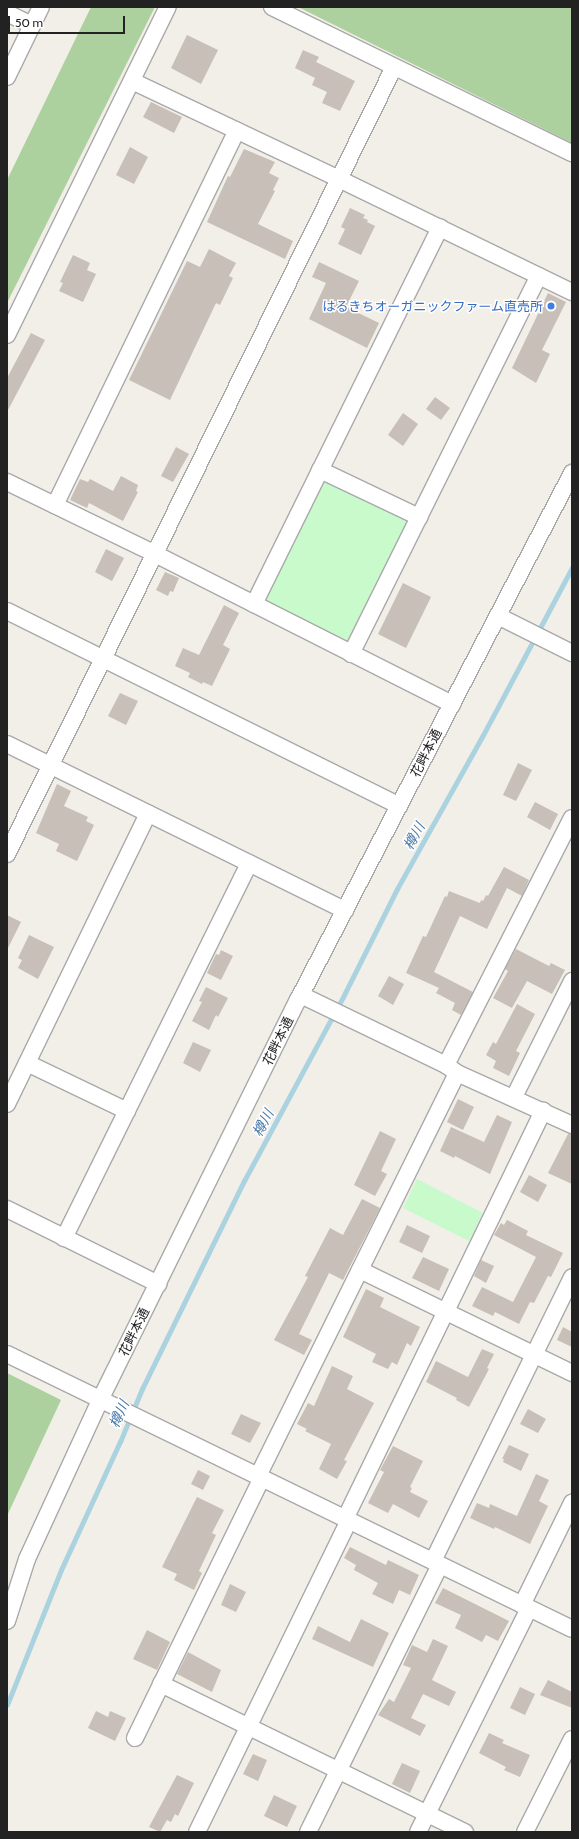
<!DOCTYPE html>
<meta charset="utf-8">
<style>
body{margin:0}
#map{position:relative;width:579px;height:1839px;overflow:hidden;background:#f2efe9;font-family:Cabin,"Noto Sans JP",sans-serif}
div>[style]{position:absolute}
[style*='--x']{left:calc(var(--x)*1px);top:calc(var(--y)*1px);width:calc(var(--w)*1px);rotate:calc(var(--a)*1deg)}
.forest>*{inset:0;background:#add19e}
.park>*{inset:0;background:#c8facc}
.stream>*{height:4.5px;margin:-2.25px;padding:0 2.25px;transform-origin:2.25px;border-radius:2.25px;background:#aad3df}
.building>*{inset:0;background:#c7bfb8}
.roads{filter:drop-shadow(1px 0 #a9a9a9) drop-shadow(-1px 0 #a9a9a9) drop-shadow(0 1px #a9a9a9) drop-shadow(0 -1px #a9a9a9)}
.minor>*{height:16px;margin:-8px;padding:0 8px;transform-origin:8px;border-radius:8px;background:#fff}
.dots>*{width:11px;height:11px;translate:-50% -50%;box-sizing:border-box;border:2px solid #fff;border-radius:50%}
span{translate:-50% -50%;white-space:nowrap;text-align:center;line-height:1.15;-webkit-text-stroke:3px #fff;paint-order:stroke}
.shop-label{font-size:13px;color:#366cbe}
.right{translate:-100% -50%;text-align:right}
.street-label{font-size:13px;color:#222}
.water-label{font-size:14px;color:#4a7aab;font-style:italic}
.frame{position:absolute;inset:0;border:8px solid #222;pointer-events:none}
.scale{position:absolute;left:8px;top:16px;width:117px;height:18px;box-sizing:border-box;border:2px solid #222;border-top:0;padding-left:5px;font-size:12px;line-height:14px;white-space:nowrap;color:#222;-webkit-text-stroke:3px #fff;paint-order:stroke}
</style>
<div id="map">
<div class="forest">
<i style="clip-path:polygon(91px 7px,155px 7px,7px 303px,7px 180px)"></i>
<i style="clip-path:polygon(298px 7px,572px 7px,572px 143px)"></i>
<i style="clip-path:polygon(7px 1373px,61px 1400px,7px 1516px)"></i>
</div>
<div class="park">
<i style="clip-path:polygon(325px 480px,407px 517px,409px 524px,352px 640px,343px 641px,268px 603px,266px 595px)"></i>
<i style="clip-path:polygon(417px 1179px,483px 1213px,469px 1241px,403px 1208px)"></i>
</div>
<div class="stream">
<i style="--x:7;--y:1705;--w:145;--a:-68.2"></i>
<i style="--x:61;--y:1570;--w:141;--a:-65.3"></i>
<i style="--x:120;--y:1442;--w:57;--a:-67.5"></i>
<i style="--x:142;--y:1389;--w:232;--a:-63.9"></i>
<i style="--x:244;--y:1181;--w:209;--a:-61.7"></i>
<i style="--x:343;--y:997;--w:121;--a:-63.4"></i>
<i style="--x:397;--y:889;--w:174;--a:-60.8"></i>
<i style="--x:482;--y:737;--w:191;--a:-62"></i>
</div>
<div class="building">
<i style="clip-path:polygon(187px 35px,218px 50px,201px 84px,171px 68px)"></i>
<i style="clip-path:polygon(303px 50px,319px 57px,316px 62px,355px 81px,340px 111px,322px 103px,327px 92px,312px 85px,315px 78px,295px 68px)"></i>
<i style="clip-path:polygon(151px 102px,182px 117px,174px 133px,143px 117px)"></i>
<i style="clip-path:polygon(130px 147px,148px 157px,134px 184px,116px 175px)"></i>
<i style="clip-path:polygon(244px 149px,275px 162px,269px 173px,279px 178px,273px 190px,275px 191px,258px 224px,293px 241px,285px 259px,207px 222px,228px 176px,230px 177px)"></i>
<i style="clip-path:polygon(350px 208px,365px 215px,363px 218px,368px 220px,367px 222px,375px 226px,361px 255px,338px 244px,345px 229px,341px 227px)"></i>
<i style="clip-path:polygon(209px 249px,236px 263px,229px 276px,233px 278px,220px 305px,216px 303px,170px 400px,129px 380px,187px 261px,200px 267px)"></i>
<i style="clip-path:polygon(73px 255px,90px 263px,87px 270px,96px 274px,83px 302px,59px 291px,63px 283px,60px 282px)"></i>
<i style="clip-path:polygon(319px 262px,359px 281px,346px 307px,379px 323px,367px 348px,309px 319px,326px 283px,312px 277px)"></i>
<i style="clip-path:polygon(548px 293px,566px 302px,542px 350px,550px 354px,536px 383px,512px 368px)"></i>
<i style="clip-path:polygon(31px 333px,45px 340px,7px 412px,7px 378px)"></i>
<i style="clip-path:polygon(435px 397px,450px 408px,441px 420px,426px 409px)"></i>
<i style="clip-path:polygon(403px 413px,418px 424px,403px 446px,388px 435px)"></i>
<i style="clip-path:polygon(176px 447px,189px 454px,173px 482px,161px 476px)"></i>
<i style="clip-path:polygon(121px 476px,138px 485px,136px 491px,138px 492px,123px 521px,89px 503px,87px 508px,70px 500px,80px 479px,88px 482px,90px 479px,113px 491px)"></i>
<i style="clip-path:polygon(106px 549px,124px 558px,112px 581px,95px 572px)"></i>
<i style="clip-path:polygon(165px 572px,179px 578px,173px 592px,170px 591px,168px 596px,156px 590px)"></i>
<i style="clip-path:polygon(403px 583px,431px 597px,406px 648px,378px 634px)"></i>
<i style="clip-path:polygon(224px 605px,239px 613px,223px 645px,230px 649px,212px 686px,203px 682px,202px 684px,188px 677px,190px 673px,175px 666px,183px 648px,199px 655px)"></i>
<i style="clip-path:polygon(120px 693px,138px 701px,126px 725px,108px 716px)"></i>
<i style="clip-path:polygon(518px 763px,532px 770px,516px 801px,503px 795px)"></i>
<i style="clip-path:polygon(57px 784px,71px 791px,64px 806px,88px 817px,86px 821px,94px 825px,77px 861px,56px 851px,59px 844px,36px 833px)"></i>
<i style="clip-path:polygon(535px 802px,558px 814px,550px 830px,527px 817px)"></i>
<i style="clip-path:polygon(504px 867px,529px 880px,522px 896px,507px 888px,487px 929px,460px 916px,434px 972px,473px 992px,461px 1015px,452px 1010px,455px 1003px,436px 993px,439px 988px,406px 973px,423px 936px,426px 937px,445px 896px,447px 897px,449px 891px,480px 903px,481px 900px,483px 901px,486px 895px,488px 896px)"></i>
<i style="clip-path:polygon(7px 915px,21px 922px,7px 950px)"></i>
<i style="clip-path:polygon(29px 935px,54px 947px,38px 979px,18px 968px,22px 960px,18px 958px)"></i>
<i style="clip-path:polygon(516px 949px,549px 966px,551px 963px,565px 970px,552px 994px,527px 981px,512px 1008px,493px 998px,508px 971px,505px 969px)"></i>
<i style="clip-path:polygon(221px 950px,233px 956px,221px 980px,207px 973px,216px 954px,219px 955px)"></i>
<i style="clip-path:polygon(389px 976px,404px 984px,393px 1005px,378px 996px)"></i>
<i style="clip-path:polygon(206px 987px,228px 998px,218px 1017px,216px 1015px,209px 1030px,192px 1021px,202px 1002px,199px 1001px)"></i>
<i style="clip-path:polygon(517px 1004px,535px 1014px,516px 1051px,520px 1053px,509px 1076px,493px 1068px,496px 1061px,486px 1055px,493px 1042px,496px 1044px)"></i>
<i style="clip-path:polygon(193px 1042px,211px 1050px,200px 1072px,183px 1063px)"></i>
<i style="clip-path:polygon(458px 1099px,474px 1107px,463px 1130px,447px 1122px)"></i>
<i style="clip-path:polygon(497px 1115px,512px 1122px,490px 1174px,455px 1156px,454px 1158px,440px 1151px,451px 1127px,484px 1142px)"></i>
<i style="clip-path:polygon(380px 1131px,396px 1139px,381px 1171px,387px 1174px,375px 1196px,354px 1185px)"></i>
<i style="clip-path:polygon(568px 1134px,572px 1134px,572px 1184px,548px 1173px)"></i>
<i style="clip-path:polygon(529px 1175px,547px 1185px,538px 1202px,520px 1192px)"></i>
<i style="clip-path:polygon(362px 1199px,380px 1208px,343px 1280px,329px 1273px,299px 1334px,312px 1340px,304px 1355px,274px 1340px,308px 1277px,305px 1276px,330px 1228px,343px 1235px)"></i>
<i style="clip-path:polygon(507px 1220px,528px 1231px,526px 1235px,563px 1253px,551px 1277px,548px 1276px,534px 1303px,530px 1302px,519px 1324px,495px 1312px,493px 1316px,472px 1306px,482px 1287px,513px 1302px,536px 1257px,494px 1235px,501px 1223px,504px 1225px)"></i>
<i style="clip-path:polygon(407px 1225px,430px 1236px,422px 1253px,399px 1242px)"></i>
<i style="clip-path:polygon(423px 1257px,449px 1269px,439px 1291px,412px 1278px)"></i>
<i style="clip-path:polygon(481px 1260px,494px 1266px,486px 1283px,474px 1276px)"></i>
<i style="clip-path:polygon(366px 1289px,384px 1298px,380px 1307px,420px 1327px,411px 1346px,407px 1343px,397px 1365px,392px 1362px,388px 1369px,372px 1362px,376px 1354px,343px 1337px)"></i>
<i style="clip-path:polygon(563px 1327px,572px 1332px,572px 1347px,557px 1340px)"></i>
<i style="clip-path:polygon(482px 1349px,494px 1354px,487px 1368px,489px 1369px,469px 1407px,456px 1400px,457px 1398px,426px 1382px,436px 1361px,468px 1377px)"></i>
<i style="clip-path:polygon(332px 1366px,353px 1376px,347px 1389px,374px 1403px,344px 1460px,347px 1461px,337px 1479px,319px 1469px,331px 1444px,305px 1431px,307px 1429px,297px 1424px,308px 1403px,314px 1406px)"></i>
<i style="clip-path:polygon(528px 1409px,546px 1419px,538px 1433px,520px 1424px)"></i>
<i style="clip-path:polygon(241px 1414px,261px 1423px,250px 1443px,231px 1434px)"></i>
<i style="clip-path:polygon(509px 1445px,529px 1454px,521px 1471px,503px 1462px,504px 1459px,502px 1459px)"></i>
<i style="clip-path:polygon(393px 1446px,423px 1461px,410px 1487px,412px 1488px,410px 1492px,428px 1501px,419px 1518px,393px 1504px,388px 1513px,368px 1503px,384px 1472px,380px 1470px)"></i>
<i style="clip-path:polygon(198px 1470px,210px 1476px,203px 1490px,191px 1484px)"></i>
<i style="clip-path:polygon(536px 1474px,549px 1480px,539px 1501px,548px 1506px,530px 1544px,495px 1527px,494px 1529px,470px 1518px,477px 1503px,489px 1508px,490px 1504px,517px 1516px)"></i>
<i style="clip-path:polygon(197px 1497px,224px 1510px,212px 1533px,216px 1535px,199px 1571px,202px 1573px,194px 1590px,174px 1580px,177px 1574px,162px 1567px)"></i>
<i style="clip-path:polygon(350px 1547px,386px 1565px,388px 1560px,419px 1575px,410px 1595px,399px 1590px,393px 1604px,372px 1594px,378px 1583px,354px 1570px,356px 1565px,344px 1558px)"></i>
<i style="clip-path:polygon(230px 1584px,246px 1592px,236px 1612px,221px 1605px)"></i>
<i style="clip-path:polygon(443px 1588px,509px 1621px,498px 1641px,486px 1635px,482px 1642px,455px 1628px,461px 1615px,435px 1603px)"></i>
<i style="clip-path:polygon(361px 1619px,389px 1633px,373px 1667px,312px 1639px,318px 1626px,350px 1642px)"></i>
<i style="clip-path:polygon(147px 1630px,170px 1642px,157px 1670px,133px 1659px)"></i>
<i style="clip-path:polygon(433px 1639px,448px 1646px,432px 1680px,456px 1692px,449px 1706px,423px 1694px,411px 1718px,426px 1725px,420px 1736px,378px 1715px,389px 1699px,394px 1702px,411px 1668px,403px 1665px,412px 1645px,427px 1652px)"></i>
<i style="clip-path:polygon(188px 1652px,221px 1670px,212px 1692px,177px 1674px)"></i>
<i style="clip-path:polygon(548px 1680px,572px 1692px,572px 1708px,540px 1695px)"></i>
<i style="clip-path:polygon(520px 1687px,535px 1694px,525px 1715px,510px 1708px)"></i>
<i style="clip-path:polygon(96px 1711px,108px 1717px,110px 1711px,126px 1718px,115px 1741px,88px 1728px)"></i>
<i style="clip-path:polygon(489px 1733px,504px 1740px,502px 1743px,530px 1755px,520px 1777px,504px 1770px,506px 1767px,479px 1753px)"></i>
<i style="clip-path:polygon(253px 1754px,267px 1760px,258px 1781px,243px 1774px)"></i>
<i style="clip-path:polygon(402px 1763px,420px 1771px,410px 1793px,392px 1784px)"></i>
<i style="clip-path:polygon(177px 1775px,194px 1783px,178px 1816px,175px 1814px,171px 1822px,167px 1820px,160px 1832px,149px 1827px)"></i>
<i style="clip-path:polygon(274px 1795px,297px 1806px,287px 1827px,264px 1816px)"></i>
</div>
<div class="roads">
<div class="minor">
<i style="--x:272;--y:7;--w:334;--a:26"></i>
<i style="--x:7;--y:13;--w:28;--a:26"></i>
<i style="--x:7;--y:77;--w:78;--a:-64.1"></i>
<i style="--x:132;--y:81;--w:229;--a:25.3"></i>
<i style="--x:339;--y:179;--w:259;--a:25.9"></i>
<i style="--x:7;--y:335;--w:365;--a:-63.9"></i>
<i style="--x:320;--y:470;--w:110;--a:25.4"></i>
<i style="--x:7;--y:482;--w:165;--a:25.9"></i>
<i style="--x:155;--y:554;--w:333;--a:26.8"></i>
<i style="--x:55;--y:505;--w:416;--a:-64.1"></i>
<i style="--x:254;--y:604;--w:420;--a:-63.7"></i>
<i style="--x:7;--y:611;--w:438;--a:26.4"></i>
<i style="--x:498;--y:616;--w:83;--a:26.6"></i>
<i style="--x:351;--y:654;--w:422;--a:-63.6"></i>
<i style="--x:7;--y:744;--w:377;--a:26.2"></i>
<i style="--x:7;--y:854;--w:877;--a:-63.81"></i>
<i style="--x:301;--y:995;--w:161;--a:25.8"></i>
<i style="--x:446;--y:1065;--w:14;--a:36"></i>
<i style="--x:457;--y:1073;--w:126;--a:24.3"></i>
<i style="--x:27;--y:1063;--w:111;--a:25.6"></i>
<i style="--x:446;--y:1065;--w:277;--a:-63"></i>
<i style="--x:514;--y:1097;--w:130;--a:-63.4"></i>
<i style="--x:7;--y:1104;--w:323;--a:-64.1"></i>
<i style="--x:7;--y:1209;--w:169;--a:26.4"></i>
<i style="--x:64;--y:1238;--w:418;--a:-63.7"></i>
<i style="--x:360;--y:1270;--w:236;--a:25.9"></i>
<i style="--x:7;--y:1354;--w:628;--a:25.95"></i>
<i style="--x:258;--y:1476;--w:449;--a:-63.7"></i>
<i style="--x:345;--y:1519;--w:454;--a:-64.1"></i>
<i style="--x:433;--y:1561;--w:316;--a:-63.9"></i>
<i style="--x:522;--y:1605;--w:114;--a:-63.9"></i>
<i style="--x:7;--y:1621;--w:65;--a:-72.1"></i>
<i style="--x:27;--y:1559;--w:175;--a:-65.3"></i>
<i style="--x:100;--y:1400;--w:446;--a:-63.7"></i>
<i style="--x:298;--y:1000;--w:594;--a:-62.53"></i>
<i style="--x:161;--y:1684;--w:338;--a:26"></i>
<i style="--x:135;--y:1738;--w:289;--a:-64"></i>
<i style="--x:197;--y:1832;--w:346;--a:-64"></i>
<i style="--x:308;--y:1832;--w:298;--a:-63.7"></i>
<i style="--x:418;--y:1832;--w:250;--a:-63.6"></i>
<i style="--x:525;--y:1832;--w:104;--a:-63.2"></i>
</div>
</div>
<div class="dots">
<i style="left:551px;top:306px;background:#3f7fe0"></i>
</div>
<div class="shop-label">
<span class="right" style="left:543px;top:306px">はるきちオーガニックファーム直売所</span>
</div>
<div class="street-label">
<span style="left:426px;top:753px;rotate:-63deg">花畔本通</span>
<span style="left:278px;top:1041px;rotate:-64deg">花畔本通</span>
<span style="left:134px;top:1332px;rotate:-64deg">花畔本通</span>
</div>
<div class="water-label">
<span style="left:414px;top:836px;rotate:-61deg">樽川</span>
<span style="left:263px;top:1123px;rotate:-62deg">樽川</span>
<span style="left:119px;top:1414px;rotate:-66deg">樽川</span>
</div>
<div class="frame"></div>
<div class="scale">50 m</div>
</div>
